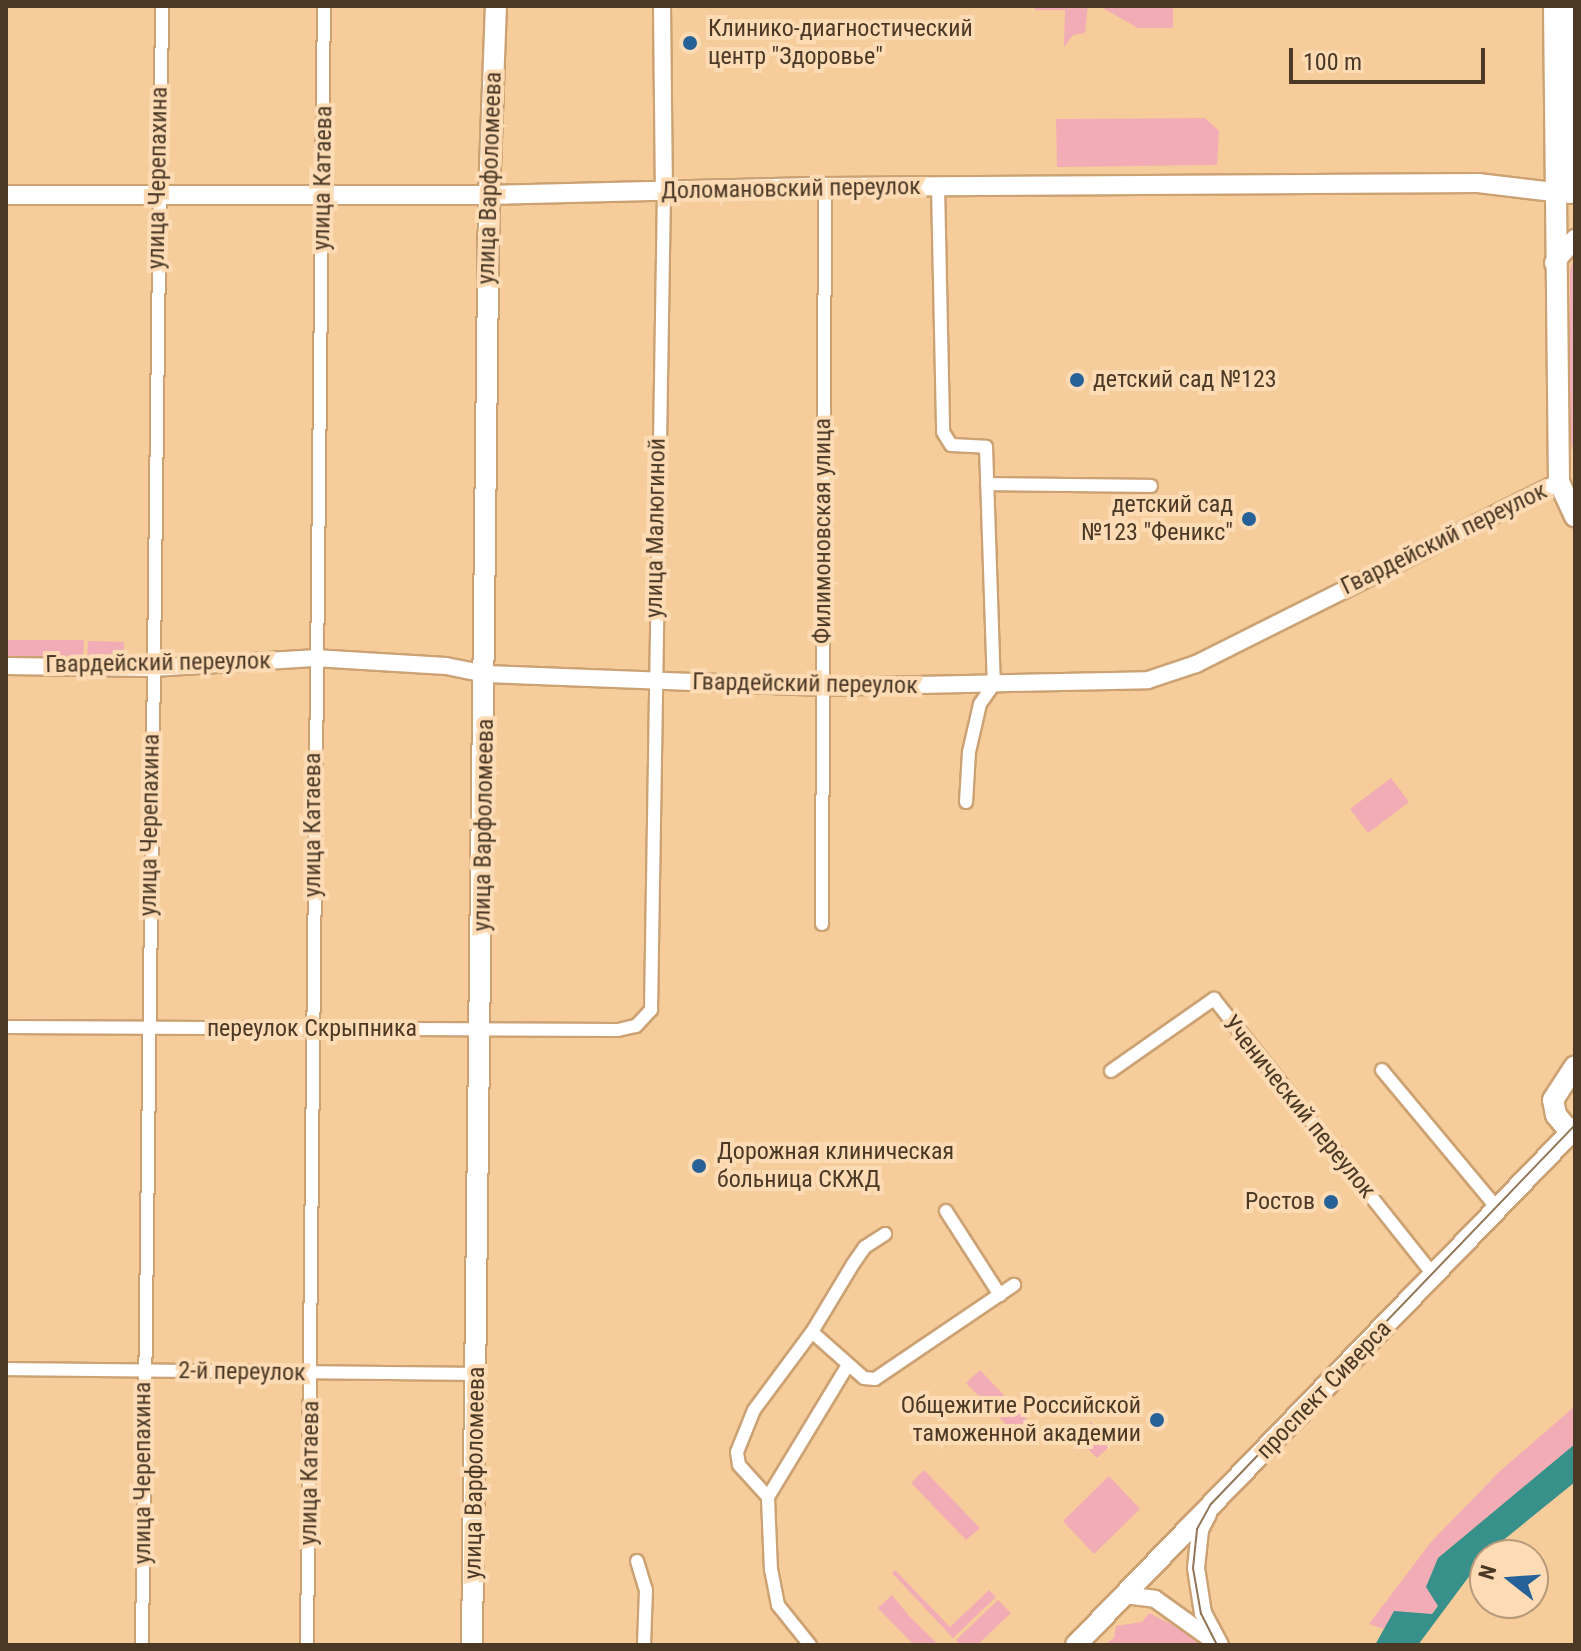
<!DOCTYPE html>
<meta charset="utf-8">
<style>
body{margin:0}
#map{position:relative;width:1581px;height:1651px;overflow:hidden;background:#f6cc9b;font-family:"Roboto Condensed",sans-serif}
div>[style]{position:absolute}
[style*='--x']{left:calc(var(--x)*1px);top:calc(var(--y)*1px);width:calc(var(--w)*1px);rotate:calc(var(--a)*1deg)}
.green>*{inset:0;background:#f2acb5}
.water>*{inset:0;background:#37908a}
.roads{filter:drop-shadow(2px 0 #cca274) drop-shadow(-2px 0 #cca274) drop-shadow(0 2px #cca274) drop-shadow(0 -2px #cca274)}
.minor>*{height:12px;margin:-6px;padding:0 6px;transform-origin:6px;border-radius:6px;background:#fff}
.tertiary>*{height:16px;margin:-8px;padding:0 8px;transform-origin:8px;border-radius:8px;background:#fff}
.secondary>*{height:18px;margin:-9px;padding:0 9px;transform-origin:9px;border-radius:9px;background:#fff}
.primary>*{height:20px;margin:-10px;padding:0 10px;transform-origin:10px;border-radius:10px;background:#fff}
.tram>*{height:2px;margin:-1px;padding:0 1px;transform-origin:1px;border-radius:1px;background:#927657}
.dots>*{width:22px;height:22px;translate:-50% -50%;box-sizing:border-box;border:4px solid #fddbb4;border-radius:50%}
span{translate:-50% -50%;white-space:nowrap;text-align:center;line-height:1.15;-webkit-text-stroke:8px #fddbb4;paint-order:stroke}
.poi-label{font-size:24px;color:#4b3926}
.left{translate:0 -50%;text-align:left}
.right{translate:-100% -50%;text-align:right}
.street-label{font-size:24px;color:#4b3926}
.frame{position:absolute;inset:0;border:8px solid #4b3926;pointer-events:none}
.north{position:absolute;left:1469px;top:1539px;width:80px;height:80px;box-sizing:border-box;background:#fddbb4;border:2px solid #b69a7b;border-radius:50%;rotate:287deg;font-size:22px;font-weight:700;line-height:32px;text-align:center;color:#4b3926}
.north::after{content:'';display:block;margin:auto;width:28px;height:36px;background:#266198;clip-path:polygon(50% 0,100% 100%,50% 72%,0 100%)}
.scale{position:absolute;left:1289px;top:48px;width:196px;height:36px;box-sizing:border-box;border:4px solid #4b3926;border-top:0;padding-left:10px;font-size:24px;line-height:28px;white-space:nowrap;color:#4b3926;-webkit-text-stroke:6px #fddbb4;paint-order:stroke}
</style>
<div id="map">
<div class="green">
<i style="clip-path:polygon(1035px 6px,1088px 6px,1085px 33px,1073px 35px,1064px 47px,1065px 10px,1035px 10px)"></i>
<i style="clip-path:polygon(1099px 6px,1173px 6px,1173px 28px,1138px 28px)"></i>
<i style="clip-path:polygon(1205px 118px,1219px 131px,1217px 165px,1057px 167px,1056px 119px)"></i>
<i style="clip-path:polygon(1575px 257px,1575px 464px,1570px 436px,1570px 269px)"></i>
<i style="clip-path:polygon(6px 640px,84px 640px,83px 660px,6px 658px)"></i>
<i style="clip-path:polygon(88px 641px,124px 642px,124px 660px,87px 660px)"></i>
<i style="clip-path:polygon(1391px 778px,1409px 802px,1368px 833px,1350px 809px)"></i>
<i style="clip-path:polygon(980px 1370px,1037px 1430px,1024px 1443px,966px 1383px)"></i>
<i style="clip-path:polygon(1575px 1406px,1575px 1444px,1438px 1558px,1438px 1606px,1431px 1614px,1394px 1612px,1384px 1629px,1369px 1624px,1431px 1542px,1499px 1472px)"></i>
<i style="clip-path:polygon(1091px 1422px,1112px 1444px,1097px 1458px,1076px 1437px)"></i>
<i style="clip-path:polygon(924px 1470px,980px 1528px,966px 1540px,911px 1483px)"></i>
<i style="clip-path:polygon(1109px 1476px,1140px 1509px,1094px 1554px,1063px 1521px)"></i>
<i style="clip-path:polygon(895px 1570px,950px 1627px,989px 1590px,996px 1597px,953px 1638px,892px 1573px)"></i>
<i style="clip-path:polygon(892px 1595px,910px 1617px,939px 1645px,914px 1645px,878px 1608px)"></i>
<i style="clip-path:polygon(998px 1600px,1011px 1613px,977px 1645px,960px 1645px,956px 1640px)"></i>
<i style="clip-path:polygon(1149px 1613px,1181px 1629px,1200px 1645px,1104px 1645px,1114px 1638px,1116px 1626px,1142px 1622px)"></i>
</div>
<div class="water">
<i style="clip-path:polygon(1575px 1444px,1575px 1482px,1485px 1555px,1418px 1645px,1375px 1645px,1394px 1611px,1432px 1614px,1438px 1606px,1426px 1587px,1438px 1558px)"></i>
</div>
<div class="roads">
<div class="minor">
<i style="--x:938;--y:186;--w:246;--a:88.8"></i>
<i style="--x:943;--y:432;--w:15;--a:58"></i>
<i style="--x:951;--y:445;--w:35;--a:3"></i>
<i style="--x:986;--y:447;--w:237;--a:88.1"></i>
<i style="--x:994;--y:684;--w:24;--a:125"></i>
<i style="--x:980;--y:704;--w:49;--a:102.9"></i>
<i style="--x:969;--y:752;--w:50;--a:93.4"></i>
<i style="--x:987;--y:484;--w:164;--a:0.7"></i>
<i style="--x:822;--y:924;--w:737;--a:-89.77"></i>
<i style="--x:6;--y:1027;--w:612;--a:0.28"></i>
<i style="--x:618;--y:1030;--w:18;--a:-13"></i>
<i style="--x:636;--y:1026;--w:22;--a:-47"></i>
<i style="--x:651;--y:1010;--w:818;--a:-89.09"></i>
<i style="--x:1382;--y:1070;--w:181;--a:50.2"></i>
<i style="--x:1111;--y:1071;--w:126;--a:-35"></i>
<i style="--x:1214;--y:999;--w:352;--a:51.5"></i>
<i style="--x:946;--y:1211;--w:100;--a:57.3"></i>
<i style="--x:812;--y:1332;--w:69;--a:41.5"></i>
<i style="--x:864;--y:1378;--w:11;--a:5"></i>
<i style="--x:875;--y:1379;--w:168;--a:-34.1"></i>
<i style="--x:6;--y:1369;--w:471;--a:0.6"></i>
<i style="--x:768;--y:1497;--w:154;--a:-58.8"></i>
<i style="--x:637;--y:1561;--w:30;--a:73"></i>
<i style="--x:646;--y:1590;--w:55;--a:92.1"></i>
<i style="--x:142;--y:1645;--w:1639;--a:-89.3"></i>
<i style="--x:307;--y:1645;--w:1639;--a:-89.41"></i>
<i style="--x:810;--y:1645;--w:51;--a:-128.7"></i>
<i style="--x:778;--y:1605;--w:36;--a:-101"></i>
<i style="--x:771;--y:1570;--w:73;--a:-92.4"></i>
<i style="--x:768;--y:1497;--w:43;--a:-132.2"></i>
<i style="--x:739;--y:1465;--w:13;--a:-99"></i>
<i style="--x:737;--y:1452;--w:45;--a:-68"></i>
<i style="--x:754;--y:1410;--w:97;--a:-53.4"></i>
<i style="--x:812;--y:1332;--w:79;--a:-58.9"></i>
<i style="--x:853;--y:1264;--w:21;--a:-55"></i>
<i style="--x:865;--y:1247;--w:24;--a:-33"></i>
</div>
<div class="tertiary">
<i style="--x:662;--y:6;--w:186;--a:89.4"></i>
<i style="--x:6;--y:666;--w:146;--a:0.8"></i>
<i style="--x:152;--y:668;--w:162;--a:-3.5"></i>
<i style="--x:314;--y:658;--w:132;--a:3.5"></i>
<i style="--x:446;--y:666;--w:41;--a:11.3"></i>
<i style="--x:486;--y:674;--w:336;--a:2.2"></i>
<i style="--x:822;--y:687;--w:326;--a:-1.2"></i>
<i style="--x:1148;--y:680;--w:51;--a:-18.4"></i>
<i style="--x:1196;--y:664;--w:406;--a:-26.6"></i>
<i style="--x:1208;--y:1514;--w:18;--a:117"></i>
<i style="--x:1200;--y:1530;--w:38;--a:96"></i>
<i style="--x:1196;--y:1568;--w:46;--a:81.2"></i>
<i style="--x:1203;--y:1613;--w:36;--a:62"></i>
<i style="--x:1124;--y:1595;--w:31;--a:7"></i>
<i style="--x:1155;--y:1599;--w:70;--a:35.7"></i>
</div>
<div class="secondary">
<i style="--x:6;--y:195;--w:483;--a:0"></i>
<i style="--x:489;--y:195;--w:336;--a:-1.4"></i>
<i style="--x:825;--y:187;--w:653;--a:-0.35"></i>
<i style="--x:1478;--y:183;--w:93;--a:6.8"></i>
<i style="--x:1554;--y:263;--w:32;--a:-49"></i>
</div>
<div class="primary">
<i style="--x:1554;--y:6;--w:476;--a:89.4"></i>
<i style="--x:1559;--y:482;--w:38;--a:65"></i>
<i style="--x:1571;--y:6;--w:181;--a:88.7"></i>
<i style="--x:1571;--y:1133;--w:23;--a:-130"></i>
<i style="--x:1556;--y:1115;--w:15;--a:-101"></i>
<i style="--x:1553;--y:1100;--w:40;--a:-57.1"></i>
<i style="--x:472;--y:1645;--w:1450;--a:-89.33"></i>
<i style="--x:489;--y:195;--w:189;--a:-87.9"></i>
<i style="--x:1076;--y:1645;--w:719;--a:-46.01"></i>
</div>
</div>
<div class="tram">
<i style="--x:1217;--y:1645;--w:35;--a:-117"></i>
<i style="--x:1201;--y:1614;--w:47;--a:-99.9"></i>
<i style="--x:1193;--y:1568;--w:39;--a:-84"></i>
<i style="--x:1197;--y:1529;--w:29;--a:-61"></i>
<i style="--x:1211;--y:1504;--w:525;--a:-46.16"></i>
</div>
<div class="dots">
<i style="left:690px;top:43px;background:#266198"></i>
<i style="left:1077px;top:380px;background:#266198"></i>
<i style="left:1249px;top:519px;background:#266198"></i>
<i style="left:699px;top:1166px;background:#266198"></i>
<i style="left:1331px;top:1202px;background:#266198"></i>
<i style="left:1157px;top:1420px;background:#266198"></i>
</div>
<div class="poi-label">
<span class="left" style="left:708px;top:43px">Клинико-диагностический<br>центр "Здоровье"</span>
<span class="left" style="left:1093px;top:380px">детский сад №123</span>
<span class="right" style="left:1233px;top:519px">детский сад<br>№123 "Феникс"</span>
<span class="left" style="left:717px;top:1166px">Дорожная клиническая<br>больница СКЖД</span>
<span class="right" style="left:1315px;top:1202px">Ростов</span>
<span class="right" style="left:1141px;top:1420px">Общежитие Российской<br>таможенной академии</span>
</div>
<div class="street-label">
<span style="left:158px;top:178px;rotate:-89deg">улица Черепахина</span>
<span style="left:323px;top:178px;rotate:-89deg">улица Катаева</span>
<span style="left:490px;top:178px;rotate:-88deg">улица Варфоломеева</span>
<span style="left:791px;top:189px;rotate:-1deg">Доломановский переулок</span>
<span style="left:656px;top:528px;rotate:-89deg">улица Малюгиной</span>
<span style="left:823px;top:531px;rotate:-90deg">Филимоновская улица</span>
<span style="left:1444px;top:539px;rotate:-26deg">Гвардейский переулок</span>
<span style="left:158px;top:663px;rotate:-1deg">Гвардейский переулок</span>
<span style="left:805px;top:684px;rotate:1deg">Гвардейский переулок</span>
<span style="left:150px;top:825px;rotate:-89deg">улица Черепахина</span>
<span style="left:313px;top:825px;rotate:-90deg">улица Катаева</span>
<span style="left:484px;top:825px;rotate:-89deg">улица Варфоломеева</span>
<span style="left:312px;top:1029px">переулок Скрыпника</span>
<span style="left:1299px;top:1107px;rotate:51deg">Ученический переулок</span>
<span style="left:242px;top:1372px;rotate:1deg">2-й переулок</span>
<span style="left:1324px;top:1390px;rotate:-46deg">проспект Сиверса</span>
<span style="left:143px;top:1473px;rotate:-90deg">улица Черепахина</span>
<span style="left:310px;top:1473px;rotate:-89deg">улица Катаева</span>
<span style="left:475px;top:1473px;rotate:-89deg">улица Варфоломеева</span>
</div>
<div class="frame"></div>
<div class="north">N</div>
<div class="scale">100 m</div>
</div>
